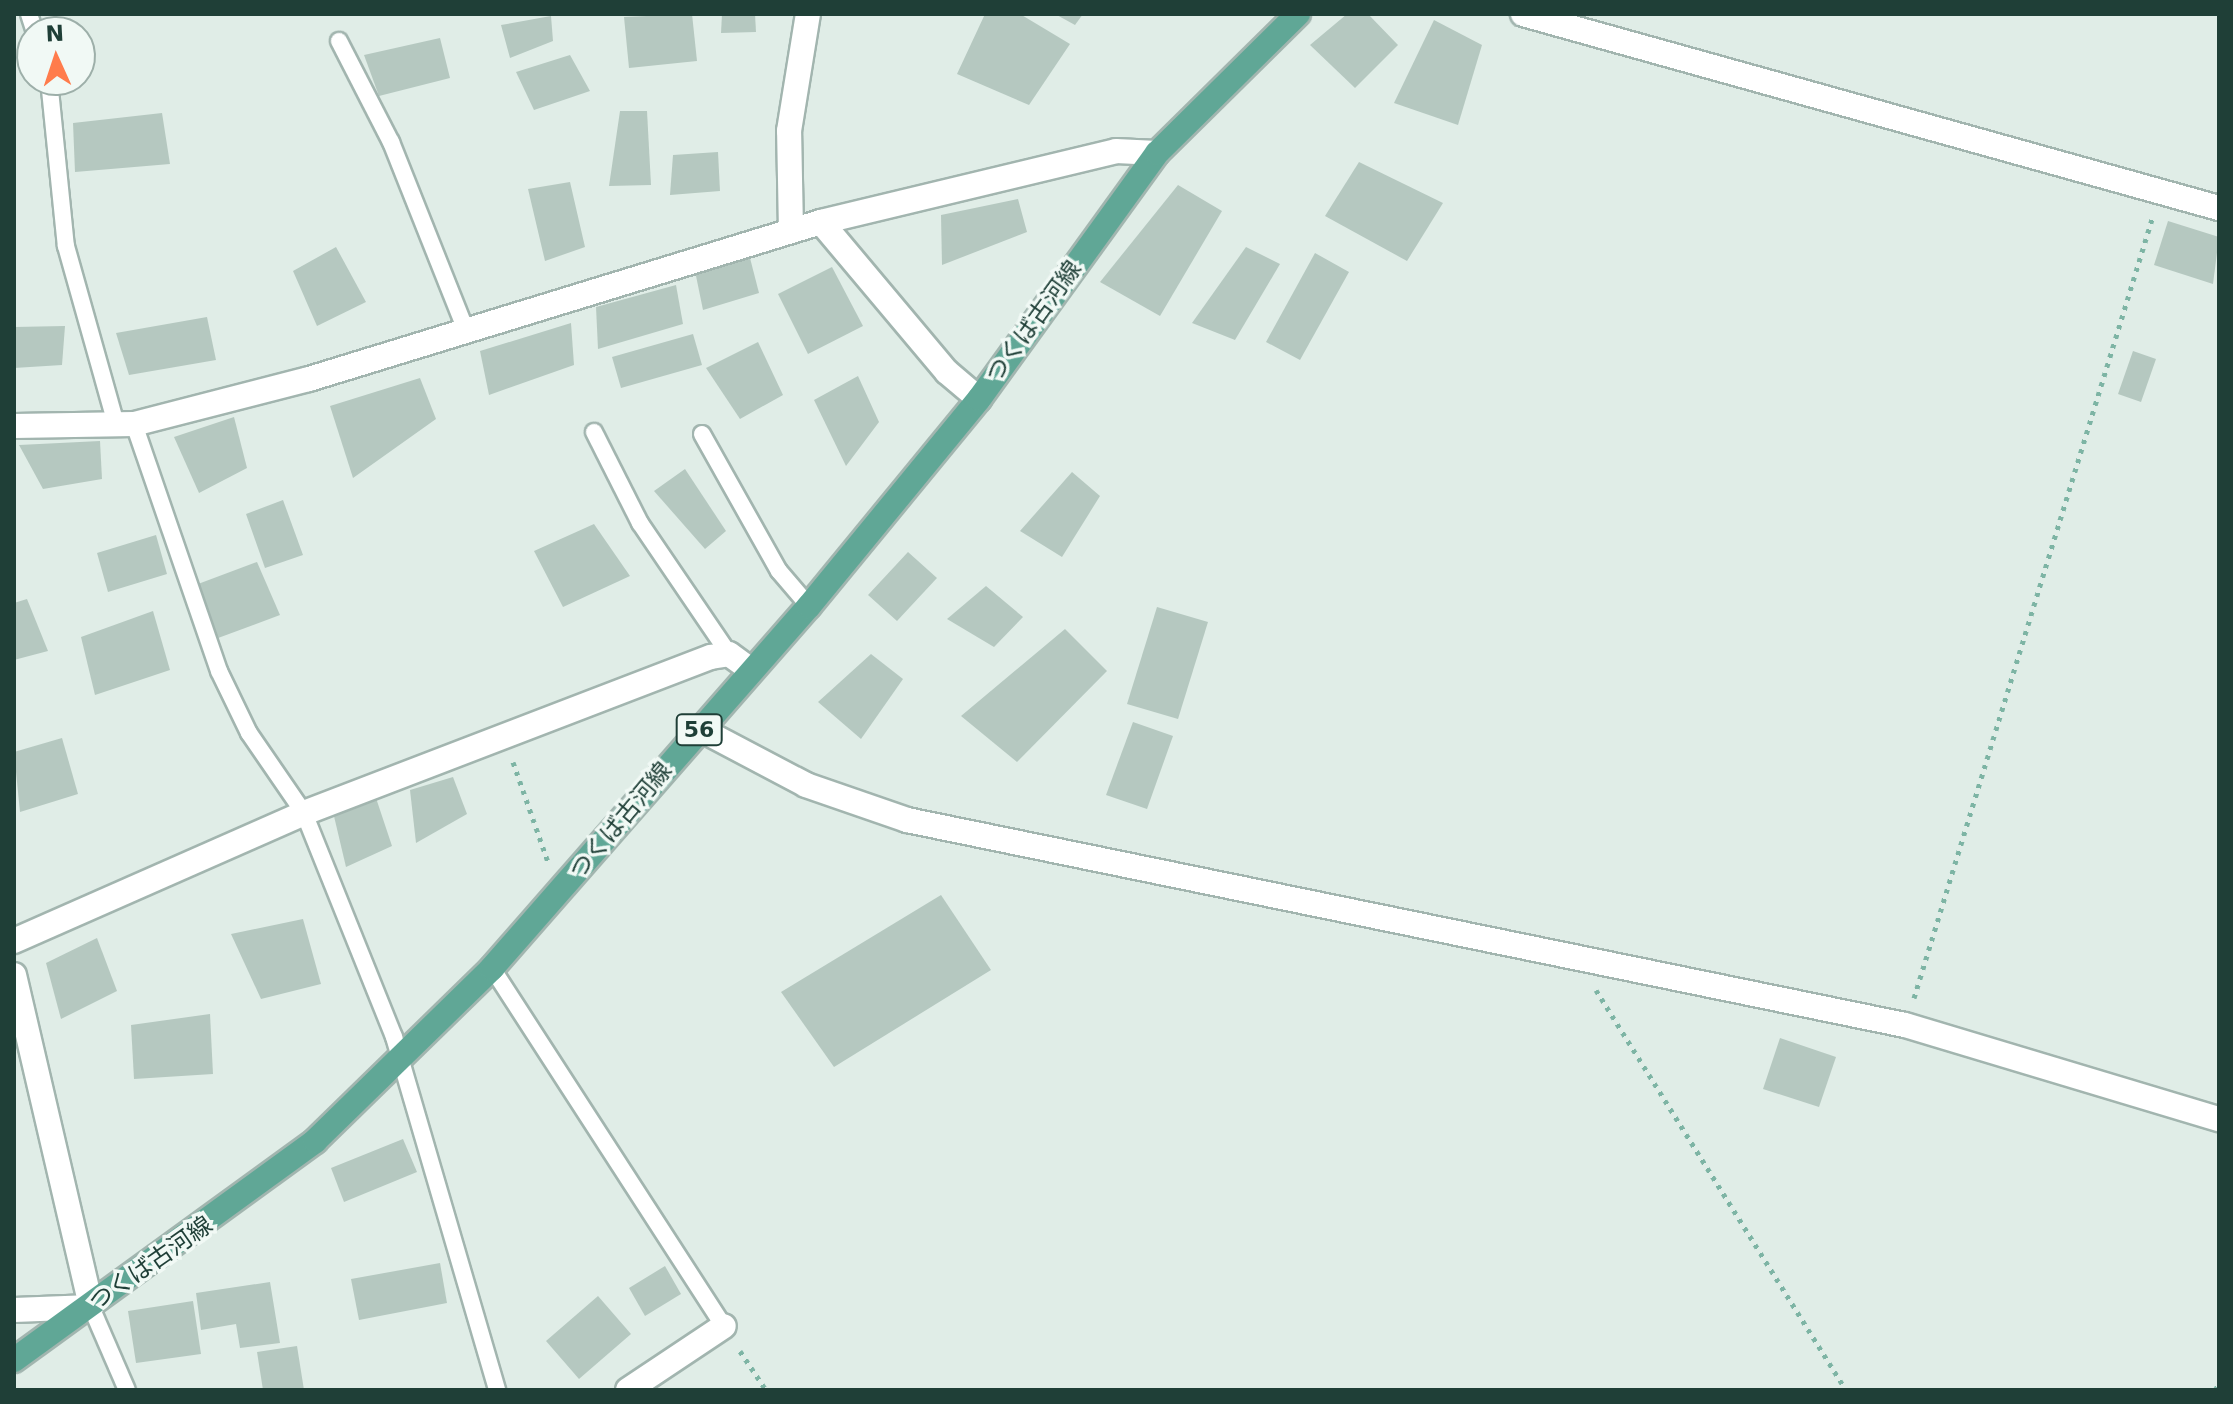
<!DOCTYPE html>
<meta charset="utf-8">
<style>
body{margin:0}
#map{position:relative;width:2233px;height:1404px;overflow:hidden;background:#e0ede7;font-family:"DejaVu Sans","Noto Sans JP",sans-serif}
div>[style]{position:absolute}
[style*='--x']{left:calc(var(--x)*1px);top:calc(var(--y)*1px);width:calc(var(--w)*1px);rotate:calc(var(--a)*1deg)}
.building>*{inset:0;background:#b5c8c0}
.path>*{height:5px;margin-top:-2.5px;transform-origin:0;background:repeating-linear-gradient(90deg,#7db4a4 0 4px,transparent 0 10px)}
.roads{filter:drop-shadow(2px 0 #a2b5af) drop-shadow(-2px 0 #a2b5af) drop-shadow(0 2px #a2b5af) drop-shadow(0 -2px #a2b5af)}
.lane>*{height:16px;margin:-8px;padding:0 8px;transform-origin:8px;border-radius:8px;background:#fff}
.street>*{height:24px;margin:-12px;padding:0 12px;transform-origin:12px;border-radius:12px;background:#fff}
.secondary>*{height:24px;margin:-12px;padding:0 12px;transform-origin:12px;border-radius:12px;background:#fff}
.primary>*{height:24px;margin:-12px;padding:0 12px;transform-origin:12px;border-radius:12px;background:#60a796}
span{translate:-50% -50%;white-space:nowrap;text-align:center;line-height:1.15;-webkit-text-stroke:7px #f1f9f5;paint-order:stroke}
.shield-label span{padding:2px 6px;background:#f1f9f5;border:2px solid;border-radius:6px;-webkit-text-stroke-width:0}
.shield-label{font-size:22px;color:#1f3f37;font-weight:700}
.street-label{font-size:24px;color:#1f3f37}
.frame{position:absolute;inset:0;border:16px solid #1f3f37;pointer-events:none}
.north{position:absolute;left:16px;top:16px;width:80px;height:80px;box-sizing:border-box;background:#f1f9f5;border:2px solid #9dafa9;border-radius:50%;rotate:357deg;font-size:22px;font-weight:700;line-height:32px;text-align:center;color:#1f3f37}
.north::after{content:'';display:block;margin:auto;width:28px;height:36px;background:#ff7c4c;clip-path:polygon(50% 0,100% 100%,50% 72%,0 100%)}
</style>
<div id="map">
<div class="building">
<i style="clip-path:polygon(692px 14px,697px 61px,629px 68px,624px 17px)"></i>
<i style="clip-path:polygon(722px 14px,755px 14px,756px 32px,721px 33px)"></i>
<i style="clip-path:polygon(985px 14px,1020px 14px,1070px 44px,1029px 105px,957px 74px)"></i>
<i style="clip-path:polygon(1055px 14px,1083px 14px,1075px 25px)"></i>
<i style="clip-path:polygon(1347px 14px,1368px 14px,1398px 45px,1355px 88px,1310px 45px)"></i>
<i style="clip-path:polygon(551px 16px,553px 41px,510px 58px,501px 25px)"></i>
<i style="clip-path:polygon(1434px 20px,1482px 45px,1458px 125px,1394px 103px)"></i>
<i style="clip-path:polygon(440px 38px,450px 78px,379px 96px,364px 55px)"></i>
<i style="clip-path:polygon(570px 55px,590px 91px,534px 110px,516px 72px)"></i>
<i style="clip-path:polygon(620px 111px,647px 111px,651px 185px,609px 186px)"></i>
<i style="clip-path:polygon(162px 113px,170px 164px,75px 172px,73px 123px)"></i>
<i style="clip-path:polygon(718px 152px,720px 191px,670px 195px,673px 155px)"></i>
<i style="clip-path:polygon(1359px 162px,1443px 203px,1407px 261px,1325px 216px)"></i>
<i style="clip-path:polygon(570px 182px,585px 247px,545px 261px,528px 189px)"></i>
<i style="clip-path:polygon(1178px 185px,1222px 211px,1160px 316px,1100px 282px)"></i>
<i style="clip-path:polygon(1018px 199px,1027px 232px,942px 265px,941px 215px)"></i>
<i style="clip-path:polygon(2168px 221px,2219px 237px,2213px 284px,2154px 265px)"></i>
<i style="clip-path:polygon(336px 247px,366px 302px,317px 326px,293px 271px)"></i>
<i style="clip-path:polygon(1246px 247px,1280px 264px,1235px 340px,1192px 323px)"></i>
<i style="clip-path:polygon(1315px 253px,1349px 272px,1300px 360px,1266px 342px)"></i>
<i style="clip-path:polygon(750px 258px,759px 293px,703px 310px,695px 271px)"></i>
<i style="clip-path:polygon(832px 267px,863px 326px,808px 354px,778px 294px)"></i>
<i style="clip-path:polygon(676px 285px,683px 324px,598px 349px,596px 307px)"></i>
<i style="clip-path:polygon(207px 317px,216px 360px,129px 375px,116px 333px)"></i>
<i style="clip-path:polygon(571px 323px,574px 365px,489px 395px,480px 351px)"></i>
<i style="clip-path:polygon(65px 326px,62px 365px,14px 368px,14px 327px)"></i>
<i style="clip-path:polygon(693px 334px,702px 365px,621px 388px,612px 357px)"></i>
<i style="clip-path:polygon(758px 342px,783px 395px,740px 419px,706px 368px)"></i>
<i style="clip-path:polygon(2133px 351px,2156px 359px,2141px 402px,2118px 394px)"></i>
<i style="clip-path:polygon(858px 376px,879px 422px,846px 466px,814px 400px)"></i>
<i style="clip-path:polygon(420px 378px,436px 419px,353px 478px,330px 406px)"></i>
<i style="clip-path:polygon(234px 417px,247px 468px,199px 493px,174px 437px)"></i>
<i style="clip-path:polygon(100px 441px,102px 479px,43px 489px,19px 445px)"></i>
<i style="clip-path:polygon(685px 469px,726px 531px,705px 549px,654px 491px)"></i>
<i style="clip-path:polygon(1072px 472px,1100px 496px,1062px 557px,1020px 531px)"></i>
<i style="clip-path:polygon(283px 500px,303px 555px,265px 568px,246px 514px)"></i>
<i style="clip-path:polygon(594px 524px,630px 576px,563px 607px,534px 551px)"></i>
<i style="clip-path:polygon(156px 535px,167px 574px,108px 592px,97px 553px)"></i>
<i style="clip-path:polygon(908px 552px,937px 578px,897px 621px,868px 595px)"></i>
<i style="clip-path:polygon(257px 562px,280px 615px,210px 641px,190px 587px)"></i>
<i style="clip-path:polygon(986px 586px,1023px 617px,994px 647px,947px 619px)"></i>
<i style="clip-path:polygon(27px 599px,48px 651px,14px 660px,14px 603px)"></i>
<i style="clip-path:polygon(1157px 607px,1208px 622px,1178px 719px,1127px 704px)"></i>
<i style="clip-path:polygon(153px 611px,170px 670px,95px 695px,81px 637px)"></i>
<i style="clip-path:polygon(1065px 629px,1107px 671px,1017px 762px,961px 716px)"></i>
<i style="clip-path:polygon(871px 654px,903px 679px,861px 739px,818px 702px)"></i>
<i style="clip-path:polygon(1133px 722px,1173px 736px,1147px 809px,1106px 795px)"></i>
<i style="clip-path:polygon(62px 738px,78px 794px,20px 812px,14px 752px)"></i>
<i style="clip-path:polygon(453px 777px,467px 814px,416px 843px,410px 790px)"></i>
<i style="clip-path:polygon(374px 792px,392px 846px,346px 867px,333px 812px)"></i>
<i style="clip-path:polygon(941px 895px,991px 970px,834px 1067px,781px 992px)"></i>
<i style="clip-path:polygon(303px 919px,321px 984px,261px 999px,231px 934px)"></i>
<i style="clip-path:polygon(97px 938px,117px 991px,61px 1019px,46px 963px)"></i>
<i style="clip-path:polygon(210px 1014px,213px 1074px,134px 1079px,131px 1025px)"></i>
<i style="clip-path:polygon(1780px 1038px,1836px 1057px,1819px 1107px,1763px 1089px)"></i>
<i style="clip-path:polygon(403px 1139px,417px 1172px,344px 1202px,331px 1168px)"></i>
<i style="clip-path:polygon(440px 1263px,447px 1303px,359px 1320px,351px 1279px)"></i>
<i style="clip-path:polygon(665px 1266px,681px 1294px,645px 1316px,629px 1288px)"></i>
<i style="clip-path:polygon(270px 1282px,280px 1343px,240px 1348px,236px 1324px,201px 1330px,196px 1293px)"></i>
<i style="clip-path:polygon(598px 1296px,631px 1334px,579px 1379px,546px 1341px)"></i>
<i style="clip-path:polygon(193px 1301px,201px 1354px,136px 1363px,128px 1311px)"></i>
<i style="clip-path:polygon(297px 1346px,304px 1390px,263px 1390px,257px 1352px)"></i>
</div>
<div class="path">
<i style="--x:513;--y:762;--w:106;--a:70.7"></i>
<i style="--x:1596;--y:990;--w:472;--a:58"></i>
<i style="--x:1914;--y:998;--w:815;--a:-73.01"></i>
<i style="--x:740;--y:1351;--w:47;--a:56.3"></i>
<i style="--x:2215;--y:1390;--w:7;--a:-56"></i>
</div>
<div class="roads">
<div class="lane">
<i style="--x:29;--y:14;--w:19;--a:72"></i>
<i style="--x:339;--y:41;--w:114;--a:62.8"></i>
<i style="--x:391;--y:142;--w:200;--a:68.3"></i>
<i style="--x:49;--y:80;--w:167;--a:84.2"></i>
<i style="--x:66;--y:246;--w:185;--a:74.3"></i>
<i style="--x:134;--y:424;--w:261;--a:71"></i>
<i style="--x:219;--y:671;--w:69;--a:64.2"></i>
<i style="--x:249;--y:733;--w:97;--a:55.5"></i>
<i style="--x:304;--y:813;--w:241;--a:68.1"></i>
<i style="--x:394;--y:1037;--w:368;--a:73.7"></i>
<i style="--x:594;--y:432;--w:102;--a:63.2"></i>
<i style="--x:640;--y:523;--w:158;--a:55.8"></i>
<i style="--x:702;--y:434;--w:157;--a:60.7"></i>
<i style="--x:779;--y:571;--w:46;--a:49.4"></i>
<i style="--x:492;--y:968;--w:427;--a:57.1"></i>
<i style="--x:91;--y:1307;--w:90;--a:66.6"></i>
</div>
<div class="street">
<i style="--x:1523;--y:14;--w:723;--a:15.58"></i>
<i style="--x:821;--y:222;--w:196;--a:50"></i>
<i style="--x:947;--y:372;--w:42;--a:40.2"></i>
<i style="--x:791;--y:231;--w:100;--a:-91.1"></i>
<i style="--x:789;--y:131;--w:119;--a:-80.8"></i>
<i style="--x:14;--y:426;--w:120;--a:-1"></i>
<i style="--x:134;--y:424;--w:181;--a:-14.4"></i>
<i style="--x:309;--y:379;--w:536;--a:-17.05"></i>
<i style="--x:821;--y:222;--w:303;--a:-13.5"></i>
<i style="--x:1116;--y:151;--w:41;--a:2.8"></i>
<i style="--x:14;--y:941;--w:317;--a:-23.8"></i>
<i style="--x:304;--y:813;--w:436;--a:-21"></i>
<i style="--x:711;--y:657;--w:18;--a:-9"></i>
<i style="--x:729;--y:654;--w:27;--a:36"></i>
<i style="--x:14;--y:975;--w:341;--a:76.9"></i>
<i style="--x:91;--y:1307;--w:77;--a:177.8"></i>
<i style="--x:628;--y:1390;--w:115;--a:-33.7"></i>
</div>
<div class="secondary">
<i style="--x:700;--y:729;--w:120;--a:27.8"></i>
<i style="--x:806;--y:785;--w:107;--a:19.1"></i>
<i style="--x:907;--y:820;--w:1019;--a:11.61"></i>
<i style="--x:1905;--y:1025;--w:328;--a:16.7"></i>
</div>
<div class="primary">
<i style="--x:14;--y:1360;--w:372;--a:-36"></i>
<i style="--x:315;--y:1141;--w:248;--a:-44.3"></i>
<i style="--x:492;--y:968;--w:481;--a:-48.8"></i>
<i style="--x:809;--y:606;--w:268;--a:-50.6"></i>
<i style="--x:979;--y:399;--w:304;--a:-54.1"></i>
<i style="--x:1157;--y:153;--w:198;--a:-44.6"></i>
</div>
</div>
<div class="shield-label">
<span style="left:699px;top:730px">56</span>
</div>
<div class="street-label">
<span style="left:1034px;top:322px;rotate:-54deg">つくば古河線</span>
<span style="left:621px;top:821px;rotate:-50deg">つくば古河線</span>
<span style="left:151px;top:1264px;rotate:-35deg">つくば古河線</span>
</div>
<div class="frame"></div>
<div class="north">N</div>
</div>
